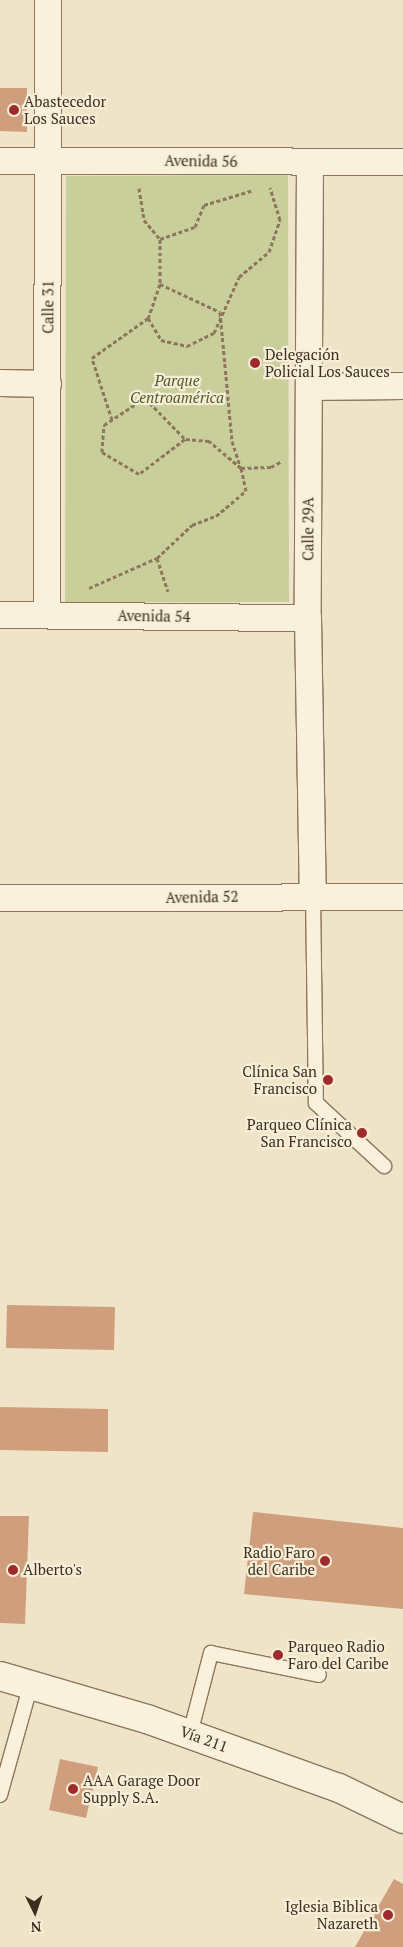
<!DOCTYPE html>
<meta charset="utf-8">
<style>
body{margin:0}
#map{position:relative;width:403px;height:1947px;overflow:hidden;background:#f0e4c8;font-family:"PT Serif",serif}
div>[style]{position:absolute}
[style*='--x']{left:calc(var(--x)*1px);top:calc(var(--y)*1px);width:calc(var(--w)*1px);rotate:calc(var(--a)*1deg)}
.green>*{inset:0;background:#c9cf9b}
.building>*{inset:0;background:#cf9f7d}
.path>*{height:3px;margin-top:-1.5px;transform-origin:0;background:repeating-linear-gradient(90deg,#8d765c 0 4px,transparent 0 6.5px)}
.roads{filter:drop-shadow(1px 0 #8d765c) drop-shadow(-1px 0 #8d765c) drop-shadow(0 1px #8d765c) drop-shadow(0 -1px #8d765c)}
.service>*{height:14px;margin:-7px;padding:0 7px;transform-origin:7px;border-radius:7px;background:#faf1dc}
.minor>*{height:26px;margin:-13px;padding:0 13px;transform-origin:13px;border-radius:13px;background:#faf1dc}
.secondary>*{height:28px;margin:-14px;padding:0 14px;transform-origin:14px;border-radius:14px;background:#faf1dc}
.dots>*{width:14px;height:14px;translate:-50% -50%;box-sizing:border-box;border:2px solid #f7eed8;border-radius:50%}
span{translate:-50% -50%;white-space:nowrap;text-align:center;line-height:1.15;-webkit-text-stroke:4.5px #f7eed8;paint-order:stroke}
.poi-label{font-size:15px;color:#3d2e20}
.left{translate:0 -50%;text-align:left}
.right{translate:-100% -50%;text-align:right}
.street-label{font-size:15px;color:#3d2e20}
.park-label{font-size:15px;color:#4d5a26;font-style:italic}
.north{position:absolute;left:10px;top:1887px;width:50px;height:50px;-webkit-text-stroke:4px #f7eed8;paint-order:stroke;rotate:176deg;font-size:14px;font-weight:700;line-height:20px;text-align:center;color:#3d2e20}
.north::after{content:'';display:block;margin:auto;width:18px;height:22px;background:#3d2e20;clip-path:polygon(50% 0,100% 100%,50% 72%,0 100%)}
</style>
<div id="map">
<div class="green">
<i style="clip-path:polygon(288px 175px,289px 602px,65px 602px,66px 176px)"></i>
</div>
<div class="building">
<i style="clip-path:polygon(0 88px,27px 88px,27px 132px,0 131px)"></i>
<i style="clip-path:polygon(7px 1305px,115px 1307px,114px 1350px,6px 1348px)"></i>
<i style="clip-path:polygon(0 1407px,108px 1409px,108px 1452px,0 1450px)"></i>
<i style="clip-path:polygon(253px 1512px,403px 1528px,403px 1609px,244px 1594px)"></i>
<i style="clip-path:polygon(0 1516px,29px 1516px,25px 1624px,0 1623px)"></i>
<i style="clip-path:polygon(60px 1759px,98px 1767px,86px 1818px,49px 1810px)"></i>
<i style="clip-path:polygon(394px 1879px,403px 1884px,403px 1947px,355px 1947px)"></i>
</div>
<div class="path">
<i style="--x:139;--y:188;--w:32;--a:81"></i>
<i style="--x:144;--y:220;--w:25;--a:50"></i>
<i style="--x:160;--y:239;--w:37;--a:-19"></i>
<i style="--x:195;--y:227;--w:24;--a:-68"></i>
<i style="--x:204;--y:205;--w:52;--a:-16.7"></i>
<i style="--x:160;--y:239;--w:45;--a:90"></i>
<i style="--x:160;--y:284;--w:36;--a:109"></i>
<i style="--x:148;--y:318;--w:26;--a:59"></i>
<i style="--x:161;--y:340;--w:27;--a:13"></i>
<i style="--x:187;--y:346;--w:30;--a:-26"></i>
<i style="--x:214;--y:333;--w:61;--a:-65.9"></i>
<i style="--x:239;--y:277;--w:39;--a:-40"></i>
<i style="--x:269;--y:252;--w:34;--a:-71"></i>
<i style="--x:280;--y:220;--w:34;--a:-107"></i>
<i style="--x:160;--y:284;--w:66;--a:25"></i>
<i style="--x:220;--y:312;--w:130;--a:84.7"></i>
<i style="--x:232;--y:441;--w:28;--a:72"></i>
<i style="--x:241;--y:468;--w:30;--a:-2"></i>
<i style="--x:271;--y:467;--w:13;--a:-29"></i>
<i style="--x:112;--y:420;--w:65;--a:-107.9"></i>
<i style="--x:92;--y:358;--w:69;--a:-35.5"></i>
<i style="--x:157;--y:558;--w:35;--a:72"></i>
<i style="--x:89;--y:588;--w:74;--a:-23.8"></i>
<i style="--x:157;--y:558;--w:48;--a:-43.3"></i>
<i style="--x:192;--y:525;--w:26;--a:-21"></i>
<i style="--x:216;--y:516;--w:39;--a:-40"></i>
<i style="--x:246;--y:491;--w:24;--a:-102"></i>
<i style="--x:241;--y:468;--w:42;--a:-139.8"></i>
<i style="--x:209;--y:441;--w:24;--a:-175"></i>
<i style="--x:185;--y:439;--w:58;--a:142.7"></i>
<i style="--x:139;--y:474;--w:43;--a:-149.3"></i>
<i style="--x:102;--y:452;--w:27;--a:-86"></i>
<i style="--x:104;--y:425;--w:49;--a:-33.4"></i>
<i style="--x:145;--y:398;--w:57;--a:45.7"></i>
</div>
<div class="roads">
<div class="service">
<i style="--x:313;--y:895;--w:208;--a:89.2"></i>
<i style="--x:316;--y:1103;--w:93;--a:42.8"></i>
<i style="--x:190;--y:1734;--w:84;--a:-75.5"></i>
<i style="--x:211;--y:1653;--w:110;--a:11.5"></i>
<i style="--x:0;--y:1795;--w:115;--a:-74.4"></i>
</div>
<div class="minor">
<i style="--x:0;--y:161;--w:403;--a:0.1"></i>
<i style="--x:310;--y:163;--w:455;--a:90.3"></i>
<i style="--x:308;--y:618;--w:277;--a:89"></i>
<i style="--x:0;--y:383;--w:48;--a:1.2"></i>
<i style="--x:309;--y:387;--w:94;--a:-0.6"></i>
<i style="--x:0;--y:615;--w:308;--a:0.6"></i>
<i style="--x:47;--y:615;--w:615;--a:-89.91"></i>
<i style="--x:0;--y:898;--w:403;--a:-0.1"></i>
</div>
<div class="secondary">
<i style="--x:0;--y:1676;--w:153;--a:16.3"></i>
<i style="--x:147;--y:1719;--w:204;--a:19.8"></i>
<i style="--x:339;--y:1788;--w:71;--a:25.8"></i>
</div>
</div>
<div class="dots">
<i style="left:14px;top:110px;background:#9e2a2b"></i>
<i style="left:255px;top:363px;background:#9e2a2b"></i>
<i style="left:328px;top:1080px;background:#9e2a2b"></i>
<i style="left:362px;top:1133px;background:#9e2a2b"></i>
<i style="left:325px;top:1561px;background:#9e2a2b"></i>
<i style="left:13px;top:1570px;background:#9e2a2b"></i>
<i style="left:278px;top:1655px;background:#9e2a2b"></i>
<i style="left:73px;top:1789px;background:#9e2a2b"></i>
<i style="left:388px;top:1915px;background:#9e2a2b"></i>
</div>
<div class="poi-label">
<span class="left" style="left:24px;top:110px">Abastecedor<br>Los Sauces</span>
<span class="left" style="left:265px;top:363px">Delegación<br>Policial Los Sauces</span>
<span class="right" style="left:317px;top:1080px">Clínica San<br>Francisco</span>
<span class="right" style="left:352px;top:1133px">Parqueo Clínica<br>San Francisco</span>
<span class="right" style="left:315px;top:1561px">Radio Faro<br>del Caribe</span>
<span class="left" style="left:23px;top:1570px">Alberto's</span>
<span class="left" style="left:288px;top:1655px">Parqueo Radio<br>Faro del Caribe</span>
<span class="left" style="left:83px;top:1789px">AAA Garage Door<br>Supply S.A.</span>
<span class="right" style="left:378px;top:1915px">Iglesia Biblica<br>Nazareth</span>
</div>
<div class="street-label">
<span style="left:201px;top:161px;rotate:1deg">Avenida 56</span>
<span style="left:48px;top:307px;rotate:-90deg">Calle 31</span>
<span style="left:308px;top:529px;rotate:-90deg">Calle 29A</span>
<span style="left:154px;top:616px;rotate:1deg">Avenida 54</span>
<span style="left:202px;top:897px;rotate:-1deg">Avenida 52</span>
<span style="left:204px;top:1739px;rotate:20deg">Vía 211</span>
</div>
<div class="park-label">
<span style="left:177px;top:389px">Parque<br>Centroamérica</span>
</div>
<div class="north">N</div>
</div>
